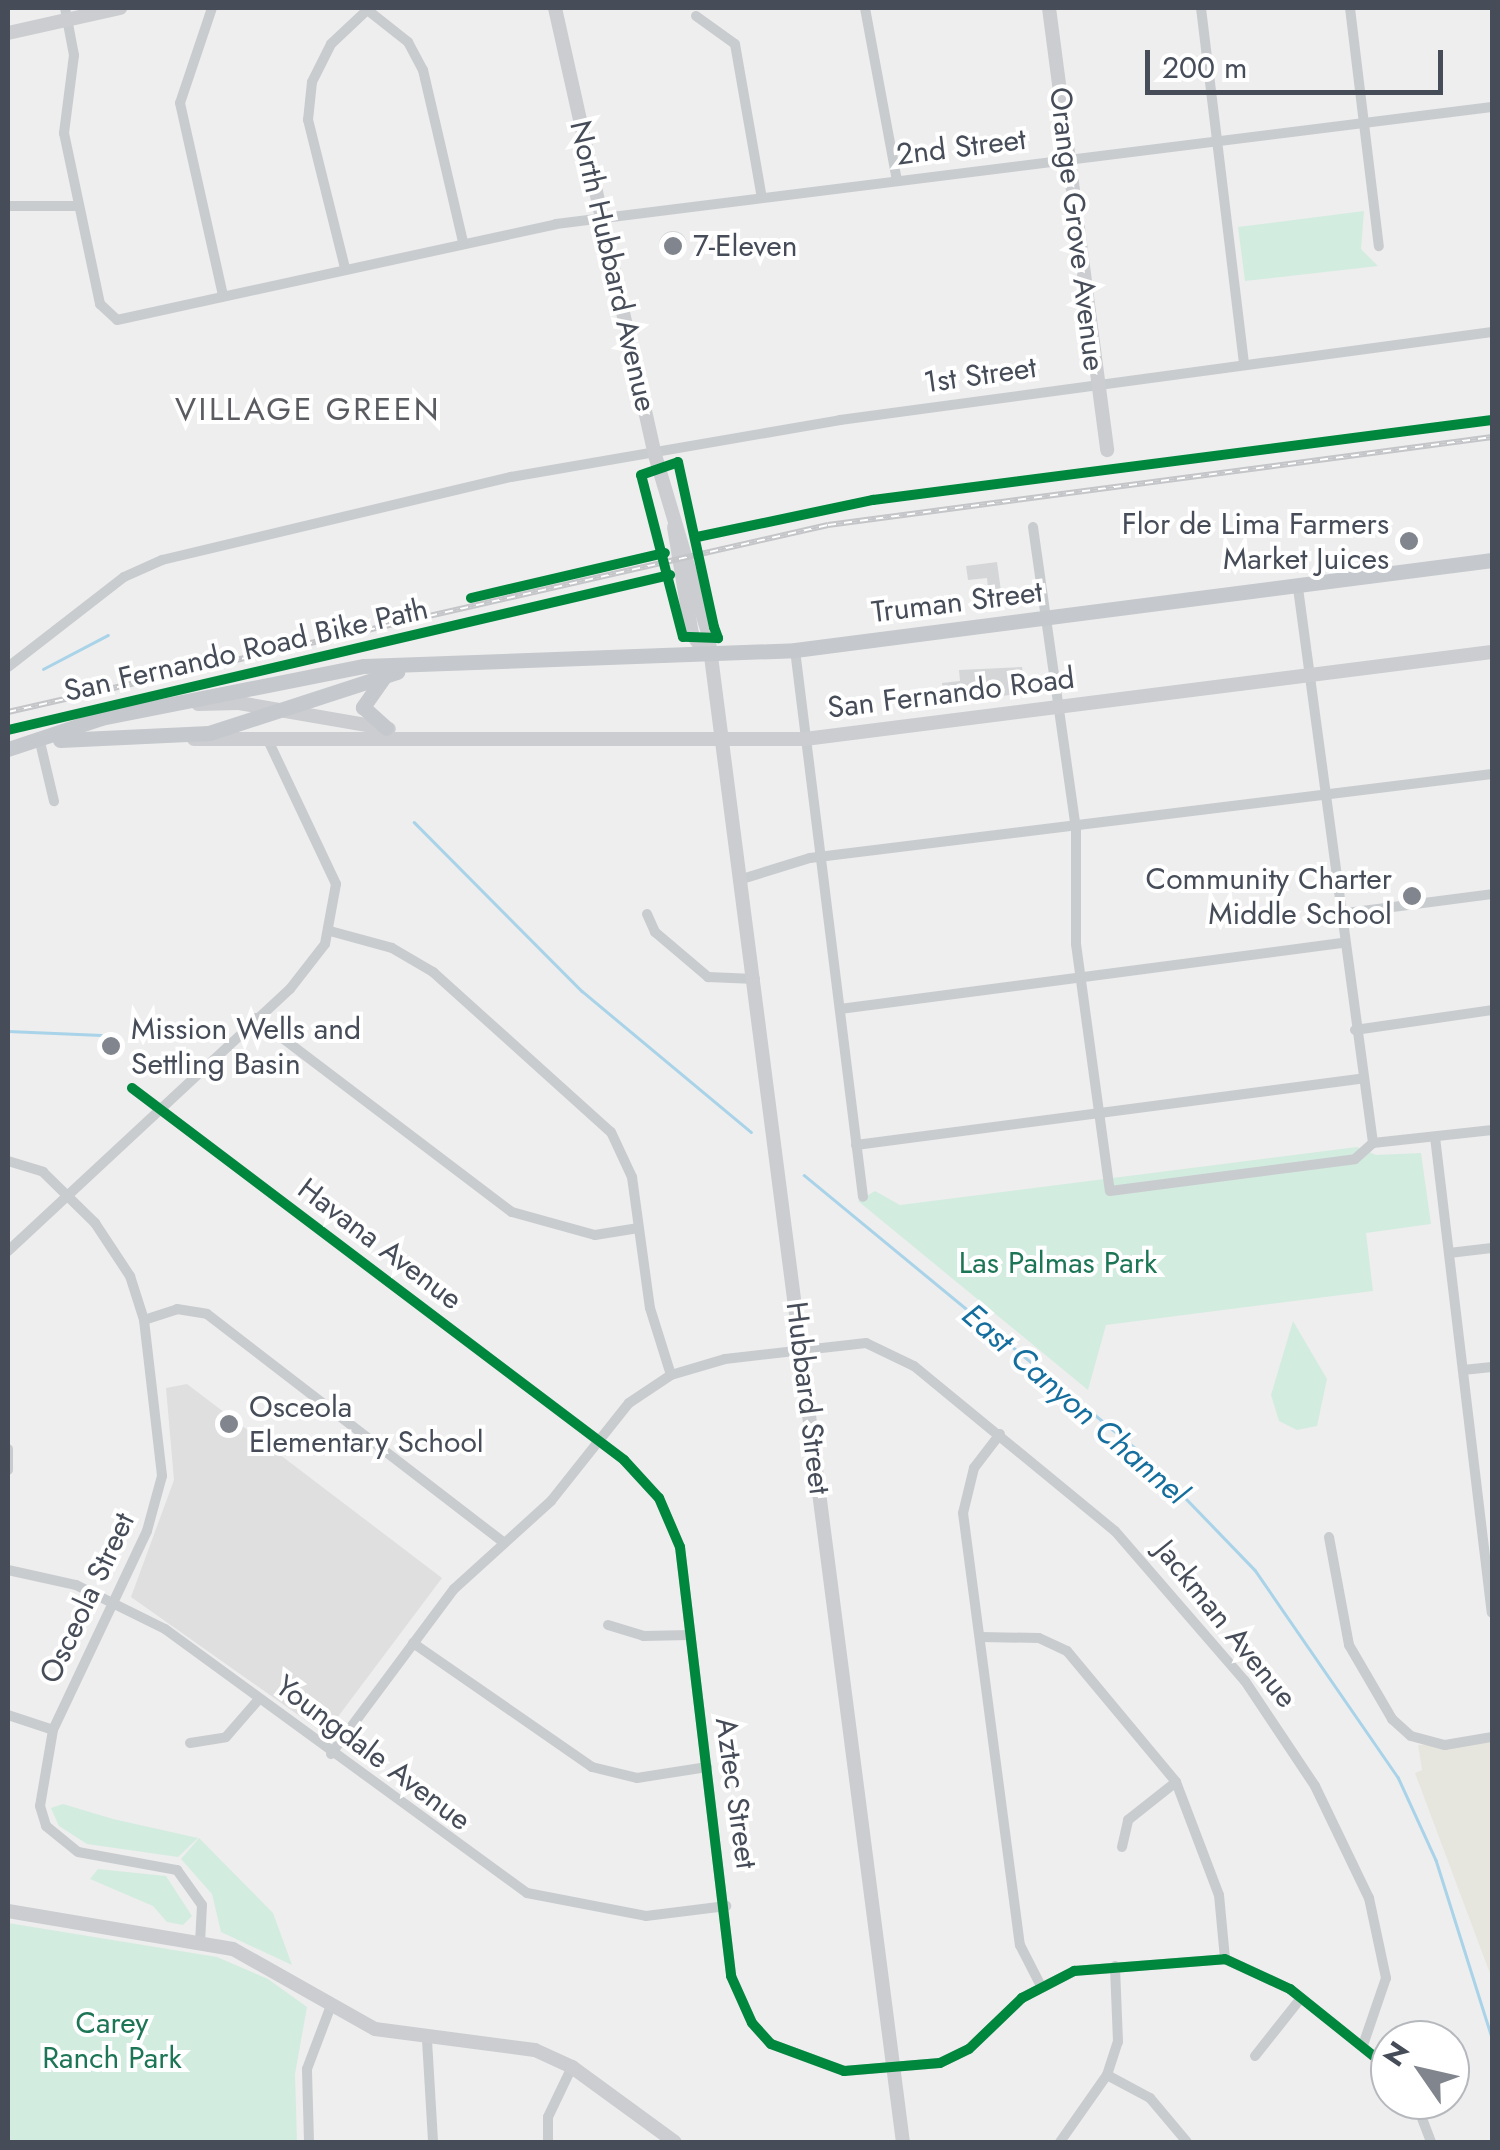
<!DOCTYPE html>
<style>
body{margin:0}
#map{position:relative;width:1500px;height:2150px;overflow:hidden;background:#eee;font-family:Jost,sans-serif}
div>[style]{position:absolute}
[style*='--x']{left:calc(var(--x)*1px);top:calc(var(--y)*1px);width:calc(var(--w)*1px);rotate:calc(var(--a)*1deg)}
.commercial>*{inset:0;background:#e7e6de}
.education>*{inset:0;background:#e0dfdf}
.green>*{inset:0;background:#d3ece0}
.stream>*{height:2.5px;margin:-1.25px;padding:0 1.25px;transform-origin:1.25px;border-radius:1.25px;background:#a9d3e8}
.building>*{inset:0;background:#d5d6d8}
.round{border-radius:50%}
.street>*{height:10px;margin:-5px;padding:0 5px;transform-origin:5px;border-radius:5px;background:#c9cccf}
.secondary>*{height:14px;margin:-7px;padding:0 7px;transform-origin:7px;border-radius:7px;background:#cbcdd0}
.primary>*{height:15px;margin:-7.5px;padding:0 7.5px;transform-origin:7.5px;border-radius:7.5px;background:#c5c8cc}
.rail>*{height:6px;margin-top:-3px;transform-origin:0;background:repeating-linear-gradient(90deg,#fff 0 8px,#c4c5c8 0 16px);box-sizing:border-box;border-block:2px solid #c4c5c8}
.cycleway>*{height:10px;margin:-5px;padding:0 5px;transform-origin:5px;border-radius:5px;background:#00873e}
.dots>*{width:28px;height:28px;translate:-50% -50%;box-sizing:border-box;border:5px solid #fff;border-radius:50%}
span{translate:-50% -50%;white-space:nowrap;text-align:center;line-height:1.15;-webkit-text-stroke:8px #fff;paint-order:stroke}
.street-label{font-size:30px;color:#464d59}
.poi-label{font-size:30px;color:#464d59}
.left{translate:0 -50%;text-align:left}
.right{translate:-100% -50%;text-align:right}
.park-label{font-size:30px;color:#1c7555}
.neighbourhood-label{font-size:32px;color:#5a5c61;letter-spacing:2.5px}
.water-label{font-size:32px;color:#146e9e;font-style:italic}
.frame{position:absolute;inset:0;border:10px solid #464d59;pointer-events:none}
.north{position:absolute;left:1370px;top:2020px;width:100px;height:100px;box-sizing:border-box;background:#fff;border:2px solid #b5b8bd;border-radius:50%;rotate:304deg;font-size:28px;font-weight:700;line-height:40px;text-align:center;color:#464d59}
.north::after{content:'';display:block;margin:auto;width:35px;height:45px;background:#81858d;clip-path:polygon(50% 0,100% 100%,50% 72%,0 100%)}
.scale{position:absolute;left:1145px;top:50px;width:298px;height:45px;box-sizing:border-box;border:5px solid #464d59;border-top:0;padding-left:12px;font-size:30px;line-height:35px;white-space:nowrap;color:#464d59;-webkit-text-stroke:8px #fff;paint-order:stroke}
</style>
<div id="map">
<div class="commercial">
<i style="clip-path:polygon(1492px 1741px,1492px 1979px,1415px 1773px,1422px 1770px,1418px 1745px)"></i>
</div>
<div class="education">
<i style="clip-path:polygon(187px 1384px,442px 1578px,325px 1734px,131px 1597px,174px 1480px,166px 1388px)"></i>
</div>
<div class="green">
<i style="clip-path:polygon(1364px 211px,1361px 249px,1378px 266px,1245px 281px,1238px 227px)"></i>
<i style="clip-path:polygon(1357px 1147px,1376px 1155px,1421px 1153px,1431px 1224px,1366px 1233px,1373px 1291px,1106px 1325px,1088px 1390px,858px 1201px,875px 1191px,900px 1205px)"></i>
<i style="clip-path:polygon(1293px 1321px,1327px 1379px,1317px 1426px,1297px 1430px,1279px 1421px,1271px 1395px)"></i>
<i style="clip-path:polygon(63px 1804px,113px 1819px,198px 1838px,178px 1857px,87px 1844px,59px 1826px,51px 1808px)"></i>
<i style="clip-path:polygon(199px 1838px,273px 1913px,292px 1965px,221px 1932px,212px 1894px,181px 1859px)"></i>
<i style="clip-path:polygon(98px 1869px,166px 1876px,192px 1916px,183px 1925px,167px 1922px,153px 1906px,90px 1879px)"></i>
<i style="clip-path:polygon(8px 1923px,217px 1957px,268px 1979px,307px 2007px,295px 2074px,297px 2142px,8px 2142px)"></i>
</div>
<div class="stream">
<i style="--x:43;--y:669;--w:73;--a:-27.6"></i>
<i style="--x:414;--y:822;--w:238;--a:45.2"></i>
<i style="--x:582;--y:991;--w:220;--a:39.8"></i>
<i style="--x:8;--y:1031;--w:93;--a:2.5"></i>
<i style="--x:804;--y:1175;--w:439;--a:39.5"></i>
<i style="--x:1143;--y:1454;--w:161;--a:46"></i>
<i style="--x:1255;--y:1570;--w:252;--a:55.4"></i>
<i style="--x:1398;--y:1777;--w:91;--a:65.4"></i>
<i style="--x:1436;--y:1860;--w:187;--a:72.5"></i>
</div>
<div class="building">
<i class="round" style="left:659px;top:231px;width:28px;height:28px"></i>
<i style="clip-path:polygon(997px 562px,1002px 598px,989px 599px,987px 578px,968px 580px,966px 566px)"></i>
<i style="clip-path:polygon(1022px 667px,1026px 693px,945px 703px,942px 683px,960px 681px,959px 670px)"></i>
</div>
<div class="street">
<i style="--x:65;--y:8;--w:48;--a:79.2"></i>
<i style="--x:74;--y:55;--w:79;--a:97.3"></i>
<i style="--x:64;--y:133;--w:175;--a:78.1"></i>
<i style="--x:100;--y:304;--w:23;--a:43"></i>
<i style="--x:117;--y:320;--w:449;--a:-12.3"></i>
<i style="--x:556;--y:224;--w:943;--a:-7.13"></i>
<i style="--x:212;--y:8;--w:100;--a:108.6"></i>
<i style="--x:180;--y:103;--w:198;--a:77.4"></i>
<i style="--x:365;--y:8;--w:55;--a:38.3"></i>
<i style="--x:408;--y:42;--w:32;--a:62"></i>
<i style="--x:423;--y:70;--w:177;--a:76.9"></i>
<i style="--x:865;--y:8;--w:175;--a:79.5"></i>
<i style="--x:1201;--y:8;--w:359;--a:83.1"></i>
<i style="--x:1350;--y:8;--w:240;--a:83.1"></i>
<i style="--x:696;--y:16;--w:48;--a:35.7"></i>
<i style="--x:735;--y:44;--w:156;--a:80.1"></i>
<i style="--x:8;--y:206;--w:71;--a:0"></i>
<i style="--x:345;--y:268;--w:153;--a:-104"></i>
<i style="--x:308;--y:120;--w:38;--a:-84"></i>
<i style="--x:312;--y:82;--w:42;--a:-63.4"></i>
<i style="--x:331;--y:44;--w:48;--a:-43.3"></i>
<i style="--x:1033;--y:527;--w:306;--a:81.9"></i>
<i style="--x:1076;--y:830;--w:114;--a:90"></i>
<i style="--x:1076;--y:944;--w:249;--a:82.2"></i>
<i style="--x:1110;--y:1191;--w:247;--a:-7.4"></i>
<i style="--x:1355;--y:1159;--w:24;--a:-42"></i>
<i style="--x:1298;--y:588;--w:560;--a:82.3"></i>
<i style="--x:795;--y:650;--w:551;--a:82.91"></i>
<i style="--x:8;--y:667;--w:147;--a:-37.8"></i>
<i style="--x:124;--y:577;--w:42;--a:-24.1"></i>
<i style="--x:162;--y:560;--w:359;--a:-13.4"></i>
<i style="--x:511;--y:477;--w:334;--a:-9.8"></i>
<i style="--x:840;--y:420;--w:658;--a:-7.69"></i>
<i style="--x:40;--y:742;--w:61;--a:76.7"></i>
<i style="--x:742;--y:879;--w:71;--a:-17.2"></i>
<i style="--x:810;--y:858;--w:687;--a:-7.02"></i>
<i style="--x:647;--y:914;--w:20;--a:66"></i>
<i style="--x:655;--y:932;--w:70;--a:40.3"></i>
<i style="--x:708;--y:977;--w:47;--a:2.4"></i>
<i style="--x:1339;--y:914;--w:154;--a:-7.4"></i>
<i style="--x:330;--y:931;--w:64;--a:15.3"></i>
<i style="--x:392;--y:948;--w:48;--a:30.3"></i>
<i style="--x:433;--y:972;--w:239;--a:42"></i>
<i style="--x:611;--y:1132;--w:50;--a:65"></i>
<i style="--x:632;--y:1177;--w:132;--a:82.2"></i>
<i style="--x:650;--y:1308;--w:70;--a:72.6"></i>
<i style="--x:840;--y:1009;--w:506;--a:-7.49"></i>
<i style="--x:256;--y:1018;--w:321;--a:37.2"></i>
<i style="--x:512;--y:1212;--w:86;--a:15.5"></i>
<i style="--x:595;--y:1235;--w:44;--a:-9.2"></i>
<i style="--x:1355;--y:1030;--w:138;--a:-8.3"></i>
<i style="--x:132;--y:1088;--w:617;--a:37.09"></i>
<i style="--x:624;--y:1460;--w:52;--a:47.4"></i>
<i style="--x:659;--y:1498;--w:53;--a:66.8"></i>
<i style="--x:680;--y:1547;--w:432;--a:83.2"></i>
<i style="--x:731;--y:1976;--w:51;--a:65.9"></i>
<i style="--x:752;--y:2023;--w:28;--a:48"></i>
<i style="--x:771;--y:2044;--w:78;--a:20.3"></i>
<i style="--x:844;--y:2071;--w:96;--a:-4.8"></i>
<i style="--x:940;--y:2063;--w:32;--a:-26"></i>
<i style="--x:969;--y:2049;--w:74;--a:-43.9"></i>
<i style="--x:1022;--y:1998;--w:59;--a:-27.4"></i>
<i style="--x:1074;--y:1971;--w:151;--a:-4.5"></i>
<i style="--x:1225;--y:1959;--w:72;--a:24.8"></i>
<i style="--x:1290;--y:1989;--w:128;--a:38.7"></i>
<i style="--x:1435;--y:1137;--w:479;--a:83.2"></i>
<i style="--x:1373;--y:1143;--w:120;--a:-6.2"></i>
<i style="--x:856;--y:1145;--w:507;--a:-7.48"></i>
<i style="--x:8;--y:1161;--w:37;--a:17"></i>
<i style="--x:43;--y:1172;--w:73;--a:44.4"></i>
<i style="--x:95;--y:1223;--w:64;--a:56.6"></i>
<i style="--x:130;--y:1276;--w:46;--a:72.3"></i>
<i style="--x:144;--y:1320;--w:157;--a:83.4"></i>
<i style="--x:162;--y:1476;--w:57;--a:105.3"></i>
<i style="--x:147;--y:1531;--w:220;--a:115.3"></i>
<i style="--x:53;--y:1730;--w:77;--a:99.7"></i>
<i style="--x:40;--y:1806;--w:21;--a:73"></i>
<i style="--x:46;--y:1826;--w:41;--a:39.1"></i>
<i style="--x:78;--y:1852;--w:101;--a:10.3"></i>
<i style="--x:177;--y:1870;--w:43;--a:54.5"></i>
<i style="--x:202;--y:1905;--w:36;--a:93"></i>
<i style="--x:8;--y:1251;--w:385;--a:-42.9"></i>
<i style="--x:290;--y:989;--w:57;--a:-52.1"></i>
<i style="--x:325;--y:944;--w:61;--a:-79.6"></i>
<i style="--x:336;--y:884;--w:157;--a:-115.3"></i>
<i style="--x:1449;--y:1253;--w:43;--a:-6.6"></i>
<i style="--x:144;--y:1320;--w:35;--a:-18"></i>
<i style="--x:177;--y:1309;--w:30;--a:9"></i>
<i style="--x:207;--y:1314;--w:375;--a:37.6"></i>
<i style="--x:1463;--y:1370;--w:29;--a:-6"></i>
<i style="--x:1000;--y:1434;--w:43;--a:127.4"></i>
<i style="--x:974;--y:1468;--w:46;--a:103.7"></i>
<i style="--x:963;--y:1513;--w:436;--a:82.5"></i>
<i style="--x:1020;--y:1945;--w:46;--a:62.9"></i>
<i style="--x:8;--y:1449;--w:21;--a:90"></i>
<i style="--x:1329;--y:1537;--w:110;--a:79.5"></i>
<i style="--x:1349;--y:1645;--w:86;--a:59.8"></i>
<i style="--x:1392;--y:1719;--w:25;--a:42"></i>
<i style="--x:1411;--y:1736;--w:35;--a:15"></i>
<i style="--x:1445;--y:1745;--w:48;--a:-9.7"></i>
<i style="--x:8;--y:1570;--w:70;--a:12.4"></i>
<i style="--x:76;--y:1585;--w:99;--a:26.3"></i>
<i style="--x:165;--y:1629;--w:448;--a:36.1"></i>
<i style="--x:527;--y:1893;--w:121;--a:10.9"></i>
<i style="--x:646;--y:1916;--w:81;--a:-7.1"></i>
<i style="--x:608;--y:1625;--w:37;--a:17"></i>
<i style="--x:643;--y:1636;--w:47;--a:-1.2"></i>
<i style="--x:981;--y:1637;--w:58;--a:1"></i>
<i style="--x:1039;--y:1638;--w:31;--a:25"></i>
<i style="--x:1067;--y:1651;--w:170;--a:50.2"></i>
<i style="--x:1176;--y:1782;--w:121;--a:69.2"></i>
<i style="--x:1219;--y:1895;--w:64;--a:84.6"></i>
<i style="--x:413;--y:1643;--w:218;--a:34.7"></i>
<i style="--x:592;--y:1767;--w:46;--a:13.7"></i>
<i style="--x:637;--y:1778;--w:71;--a:-8.9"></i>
<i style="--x:8;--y:1715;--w:47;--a:18.4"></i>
<i style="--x:190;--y:1743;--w:36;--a:-9"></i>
<i style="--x:226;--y:1737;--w:50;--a:-49"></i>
<i style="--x:331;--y:1754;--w:206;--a:-53.3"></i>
<i style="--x:454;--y:1589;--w:131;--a:-42.2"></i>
<i style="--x:551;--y:1501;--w:125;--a:-51.5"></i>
<i style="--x:629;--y:1403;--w:50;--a:-33.7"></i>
<i style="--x:671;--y:1375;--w:56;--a:-16.5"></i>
<i style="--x:725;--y:1359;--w:142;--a:-6.5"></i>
<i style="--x:866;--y:1343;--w:53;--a:25.6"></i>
<i style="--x:914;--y:1366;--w:260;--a:39.4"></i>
<i style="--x:1115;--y:1531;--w:198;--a:49.1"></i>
<i style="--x:1245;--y:1681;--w:126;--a:56.3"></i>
<i style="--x:1315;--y:1786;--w:124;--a:64.3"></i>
<i style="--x:1369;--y:1898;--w:82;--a:78"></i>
<i style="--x:1386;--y:1978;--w:71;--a:108.9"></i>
<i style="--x:1122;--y:1847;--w:28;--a:-77"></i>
<i style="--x:1128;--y:1820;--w:61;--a:-38.4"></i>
<i style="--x:427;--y:2040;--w:102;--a:86.6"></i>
<i style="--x:1255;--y:2056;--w:74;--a:-51.6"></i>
<i style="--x:1107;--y:2075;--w:49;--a:28.1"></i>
<i style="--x:1150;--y:2098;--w:57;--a:49.9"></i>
<i style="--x:1415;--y:2100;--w:45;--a:69.1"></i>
<i style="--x:309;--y:2142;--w:73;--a:-91.6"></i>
<i style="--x:307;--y:2069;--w:65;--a:-69.3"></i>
<i style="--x:548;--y:2142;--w:25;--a:-90"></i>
<i style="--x:548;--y:2117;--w:55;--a:-64.4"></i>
<i style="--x:1060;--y:2142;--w:82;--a:-55"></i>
<i style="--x:1107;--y:2075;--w:35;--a:-72"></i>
<i style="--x:1118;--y:2042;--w:76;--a:-92.3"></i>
</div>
<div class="secondary">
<i style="--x:555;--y:8;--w:458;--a:77.4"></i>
<i style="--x:655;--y:455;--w:186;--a:73.4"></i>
<i style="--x:708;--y:633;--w:1522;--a:82.64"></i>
<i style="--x:1049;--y:8;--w:446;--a:82.5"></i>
<i style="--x:8;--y:33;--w:115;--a:-12.6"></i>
<i style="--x:674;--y:527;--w:109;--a:80.5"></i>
<i style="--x:692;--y:634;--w:24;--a:55"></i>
<i style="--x:198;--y:704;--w:41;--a:-1.4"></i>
<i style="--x:239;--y:703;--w:152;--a:9.8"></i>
<i style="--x:194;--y:739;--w:611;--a:0"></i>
<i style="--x:805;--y:739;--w:692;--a:-7.22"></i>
<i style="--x:8;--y:1911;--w:228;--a:9.6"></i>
<i style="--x:233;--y:1949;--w:163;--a:29.4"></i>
<i style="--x:375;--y:2029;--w:161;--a:7.5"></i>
<i style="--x:535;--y:2050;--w:41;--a:24.7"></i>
<i style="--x:572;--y:2067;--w:127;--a:36.1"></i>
</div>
<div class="primary">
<i style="--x:384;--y:677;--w:37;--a:125"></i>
<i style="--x:363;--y:707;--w:31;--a:42"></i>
<i style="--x:60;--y:740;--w:149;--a:-2.7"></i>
<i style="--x:209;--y:733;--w:198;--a:-18"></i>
<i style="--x:8;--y:749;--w:98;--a:-18.4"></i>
<i style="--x:101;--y:718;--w:268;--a:-11.2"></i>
<i style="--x:364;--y:666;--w:431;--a:-2.1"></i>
<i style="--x:795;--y:650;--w:703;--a:-7.36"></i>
</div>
<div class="rail">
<i style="--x:8;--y:712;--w:841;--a:-12.85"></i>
<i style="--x:828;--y:525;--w:670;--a:-7.55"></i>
</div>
<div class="cycleway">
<i style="--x:678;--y:462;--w:169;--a:77.7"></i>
<i style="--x:714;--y:627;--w:12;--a:70"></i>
<i style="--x:718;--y:638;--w:35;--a:-178"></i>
<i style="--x:683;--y:637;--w:167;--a:-104.5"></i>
<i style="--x:641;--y:475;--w:39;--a:-19"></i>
<i style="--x:697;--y:537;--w:180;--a:-11.9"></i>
<i style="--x:873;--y:500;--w:624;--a:-7.36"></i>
<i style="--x:471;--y:598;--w:199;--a:-13.1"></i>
<i style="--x:8;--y:730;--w:680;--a:-13.18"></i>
<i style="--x:132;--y:1088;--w:617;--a:37.09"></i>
<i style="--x:624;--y:1460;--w:52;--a:47.4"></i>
<i style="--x:659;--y:1498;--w:53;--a:66.8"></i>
<i style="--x:680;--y:1547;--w:432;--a:83.2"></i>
<i style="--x:731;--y:1976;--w:51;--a:65.9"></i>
<i style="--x:752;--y:2023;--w:28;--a:48"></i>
<i style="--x:771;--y:2044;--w:78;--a:20.3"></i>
<i style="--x:844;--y:2071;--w:96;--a:-4.8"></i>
<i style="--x:940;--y:2063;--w:32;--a:-26"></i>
<i style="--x:969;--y:2049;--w:74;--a:-43.9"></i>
<i style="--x:1022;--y:1998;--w:59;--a:-27.4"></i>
<i style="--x:1074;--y:1971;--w:151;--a:-4.5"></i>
<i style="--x:1225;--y:1959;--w:72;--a:24.8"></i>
<i style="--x:1290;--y:1989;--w:128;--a:38.7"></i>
</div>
<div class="dots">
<i style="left:673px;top:246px;background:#81858d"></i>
<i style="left:1409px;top:541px;background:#81858d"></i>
<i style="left:1412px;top:896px;background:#81858d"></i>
<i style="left:111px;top:1046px;background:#81858d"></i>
<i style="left:229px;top:1424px;background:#81858d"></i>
</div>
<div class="street-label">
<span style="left:961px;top:147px;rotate:-7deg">2nd Street</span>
<span style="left:1077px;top:229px;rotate:83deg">Orange Grove Avenue</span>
<span style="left:613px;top:266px;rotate:77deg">North Hubbard Avenue</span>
<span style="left:980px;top:375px;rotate:-8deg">1st Street</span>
<span style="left:957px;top:602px;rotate:-7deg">Truman Street</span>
<span style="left:246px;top:650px;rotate:-13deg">San Fernando Road Bike Path</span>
<span style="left:951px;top:693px;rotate:-7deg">San Fernando Road</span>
<span style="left:380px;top:1244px;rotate:37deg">Havana Avenue</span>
<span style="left:808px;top:1398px;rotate:83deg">Hubbard Street</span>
<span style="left:87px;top:1598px;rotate:-65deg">Osceola Street</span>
<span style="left:1226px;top:1624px;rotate:51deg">Jackman Avenue</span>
<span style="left:373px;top:1753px;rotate:37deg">Youngdale Avenue</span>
<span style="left:736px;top:1793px;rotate:82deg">Aztec Street</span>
</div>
<div class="poi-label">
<span class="left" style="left:693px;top:246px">7-Eleven</span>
<span class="right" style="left:1389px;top:541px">Flor de Lima Farmers<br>Market Juices</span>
<span class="right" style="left:1392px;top:896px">Community Charter<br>Middle School</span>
<span class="left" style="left:131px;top:1046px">Mission Wells and<br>Settling Basin</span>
<span class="left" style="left:249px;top:1424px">Osceola<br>Elementary School</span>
</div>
<div class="park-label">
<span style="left:1058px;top:1263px">Las Palmas Park</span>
<span style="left:112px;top:2040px">Carey<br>Ranch Park</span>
</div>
<div class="neighbourhood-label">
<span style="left:308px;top:409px">VILLAGE GREEN</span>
</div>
<div class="water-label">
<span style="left:1075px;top:1404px;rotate:41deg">East Canyon Channel</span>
</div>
<div class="frame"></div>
<div class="north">N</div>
<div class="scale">200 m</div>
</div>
